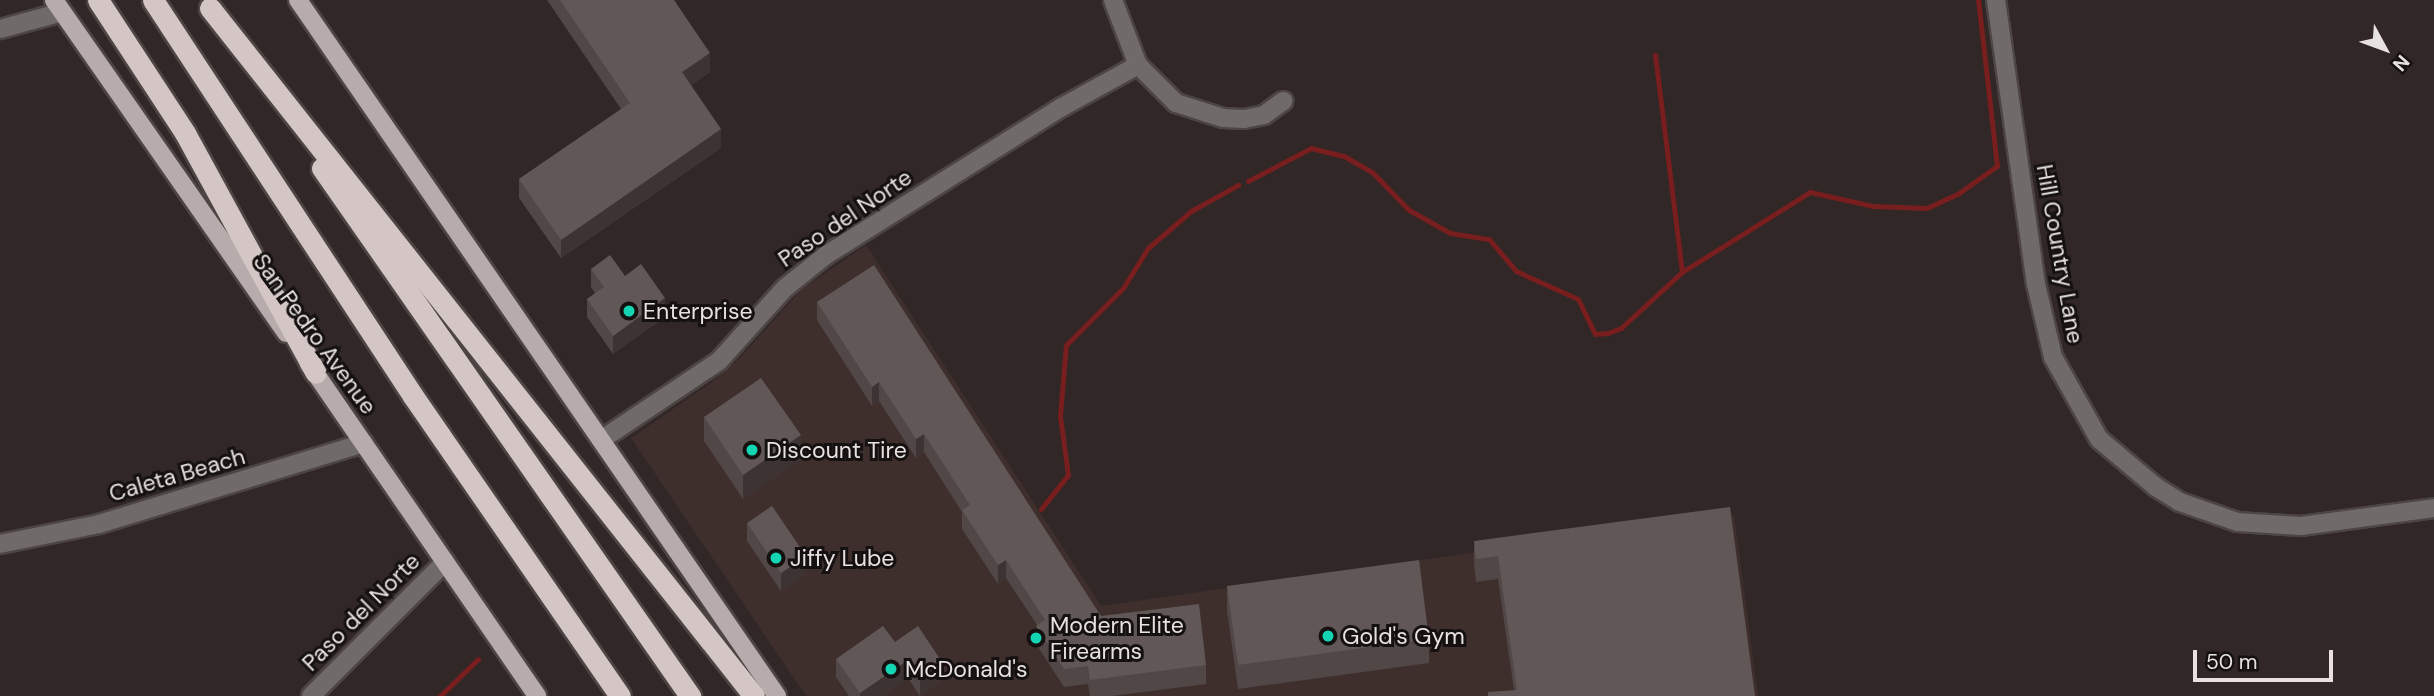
<!DOCTYPE html>
<style>
body{margin:0}
#map{position:relative;width:2434px;height:696px;overflow:hidden;background:#302726;font-family:"DM Sans",sans-serif}
div>[style]{position:absolute}
[style*='--x']{left:calc(var(--x)*1px);top:calc(var(--y)*1px);width:calc(var(--w)*1px);rotate:calc(var(--a)*1deg)}
.built>*{inset:0;background:#3e2f2d}
.stream>*{height:5px;margin:-2.5px;padding:0 2.5px;transform-origin:2.5px;border-radius:2.5px;background:#781e1e}
.roads{filter:drop-shadow(2px 0 #4d4544) drop-shadow(-2px 0 #4d4544) drop-shadow(0 2px #4d4544) drop-shadow(0 -2px #4d4544)}
.minor>*{height:18px;margin:-9px;padding:0 9px;transform-origin:9px;border-radius:9px;background:#706b6a}
.major>*{height:18px;margin:-9px;padding:0 9px;transform-origin:9px;border-radius:9px;background:#b7acab}
.highway>*{height:21px;margin:-10.5px;padding:0 10.5px;transform-origin:10.5px;border-radius:10.5px;background:#d3c6c5}
.wall>*{inset:0;background:#504746}
.shaded-wall>*{inset:0;background:#3d3332}
.building>*{inset:0;background:#615756}
.dots>*{width:19px;height:19px;translate:-50% -50%;box-sizing:border-box;border:4px solid #151110;border-radius:50%}
span{translate:-50% -50%;white-space:nowrap;text-align:center;line-height:1.15;-webkit-text-stroke:6px #151110;paint-order:stroke}
.street-label{font-size:23px;color:#e7e1e0}
.poi-label{font-size:23px;color:#e7e1e0}
.left{translate:0 -50%;text-align:left}
.north{position:absolute;left:2350px;top:14px;width:70px;height:70px;-webkit-text-stroke:5px #151110;paint-order:stroke;rotate:131deg;font-size:19px;font-weight:700;line-height:28px;text-align:center;color:#e7e1e0}
.north::after{content:'';display:block;margin:auto;width:24px;height:32px;background:#e7e1e0;clip-path:polygon(50% 0,100% 100%,50% 72%,0 100%)}
.scale{position:absolute;left:2193px;top:650px;width:140px;height:32px;box-sizing:border-box;border:4px solid #e7e1e0;border-top:0;padding-left:9px;font-size:21px;line-height:24px;white-space:nowrap;color:#e7e1e0;-webkit-text-stroke:5px #151110;paint-order:stroke}
</style>
<div id="map">
<div class="built">
<i style="clip-path:polygon(866px 245px,1101px 606px,1734px 515px,1758px 696px,806px 696px,631px 438px,709px 384px,738px 360px,801px 290px)"></i>
</div>
<div class="stream">
<i style="--x:1655;--y:55;--w:219;--a:82.9"></i>
<i style="--x:1248;--y:181;--w:71;--a:-27.6"></i>
<i style="--x:1311;--y:148;--w:34;--a:14"></i>
<i style="--x:1344;--y:156;--w:32;--a:30"></i>
<i style="--x:1372;--y:172;--w:53;--a:45.8"></i>
<i style="--x:1409;--y:210;--w:47;--a:29.3"></i>
<i style="--x:1450;--y:233;--w:39;--a:9"></i>
<i style="--x:1489;--y:239;--w:42;--a:49.8"></i>
<i style="--x:1516;--y:271;--w:68;--a:24.3"></i>
<i style="--x:1578;--y:299;--w:39;--a:64"></i>
<i style="--x:1595;--y:334;--w:13;--a:-4"></i>
<i style="--x:1608;--y:333;--w:14;--a:-21"></i>
<i style="--x:1621;--y:328;--w:83;--a:-42.6"></i>
<i style="--x:1682;--y:272;--w:151;--a:-32"></i>
<i style="--x:1810;--y:192;--w:65;--a:12.5"></i>
<i style="--x:1873;--y:206;--w:54;--a:2.1"></i>
<i style="--x:1927;--y:208;--w:35;--a:-25"></i>
<i style="--x:1959;--y:193;--w:47;--a:-35.4"></i>
<i style="--x:1997;--y:166;--w:167;--a:-96.5"></i>
<i style="--x:1041;--y:509;--w:43;--a:-51.5"></i>
<i style="--x:1068;--y:475;--w:60;--a:-97.7"></i>
<i style="--x:1060;--y:416;--w:71;--a:-85.2"></i>
<i style="--x:1066;--y:345;--w:81;--a:-45"></i>
<i style="--x:1123;--y:288;--w:47;--a:-58"></i>
<i style="--x:1148;--y:248;--w:57;--a:-40.7"></i>
<i style="--x:1191;--y:211;--w:54;--a:-29"></i>
<i style="--x:440;--y:696;--w:53;--a:-44.2"></i>
</div>
<div class="roads">
<div class="minor">
<i style="--x:1113;--y:0;--w:70;--a:69"></i>
<i style="--x:1138;--y:65;--w:54;--a:45"></i>
<i style="--x:1176;--y:103;--w:49;--a:17.7"></i>
<i style="--x:1223;--y:118;--w:21;--a:3"></i>
<i style="--x:1244;--y:119;--w:20;--a:-11"></i>
<i style="--x:1264;--y:115;--w:24;--a:-36"></i>
<i style="--x:1996;--y:0;--w:287;--a:82"></i>
<i style="--x:2036;--y:284;--w:75;--a:76.9"></i>
<i style="--x:2053;--y:357;--w:94;--a:60.7"></i>
<i style="--x:2099;--y:439;--w:75;--a:40.1"></i>
<i style="--x:2156;--y:487;--w:28;--a:32"></i>
<i style="--x:2180;--y:502;--w:60;--a:19.3"></i>
<i style="--x:2237;--y:522;--w:64;--a:3.6"></i>
<i style="--x:2301;--y:526;--w:134;--a:-7.7"></i>
<i style="--x:0;--y:29;--w:64;--a:-15.3"></i>
<i style="--x:601;--y:440;--w:142;--a:-33.8"></i>
<i style="--x:719;--y:361;--w:98;--a:-47.9"></i>
<i style="--x:785;--y:288;--w:53;--a:-38.8"></i>
<i style="--x:826;--y:255;--w:279;--a:-32.1"></i>
<i style="--x:1062;--y:107;--w:87;--a:-28.9"></i>
<i style="--x:0;--y:544;--w:101;--a:-11.4"></i>
<i style="--x:99;--y:524;--w:277;--a:-17"></i>
<i style="--x:311;--y:696;--w:190;--a:-45"></i>
</div>
<div class="major">
<i style="--x:54;--y:0;--w:406;--a:55.1"></i>
<i style="--x:298;--y:0;--w:845;--a:55.46"></i>
<i style="--x:309;--y:364;--w:403;--a:55.5"></i>
</div>
<div class="highway">
<i style="--x:98;--y:0;--w:159;--a:56.8"></i>
<i style="--x:185;--y:133;--w:273;--a:61.4"></i>
<i style="--x:153;--y:0;--w:474;--a:56.7"></i>
<i style="--x:413;--y:396;--w:364;--a:55.4"></i>
<i style="--x:210;--y:8;--w:877;--a:51.67"></i>
<i style="--x:322;--y:168;--w:644;--a:55.12"></i>
</div>
</div>
<div class="wall">
<i style="clip-path:polygon(547px 0,674px 0,710px 72px,691px 85px,721px 148px,561px 258px,519px 198px,519px 179px,621px 109px)"></i>
<i style="clip-path:polygon(591px 269px,625px 276px,665px 317px,613px 354px,587px 317px,587px 299px,595px 293px,591px 287px)"></i>
<i style="clip-path:polygon(817px 302px,1101px 616px,1206px 665px,1206px 684px,1112px 696px,1090px 696px,1088px 684px,1064px 687px,1036px 644px,1037px 625px,1006px 578px,998px 584px,962px 529px,962px 512px,924px 452px,916px 458px,879px 401px,872px 406px,817px 320px)"></i>
<i style="clip-path:polygon(704px 417px,801px 459px,743px 499px,704px 441px)"></i>
<i style="clip-path:polygon(747px 523px,806px 574px,781px 591px,747px 541px)"></i>
<i style="clip-path:polygon(1474px 541px,1755px 696px,1514px 690px,1498px 579px,1476px 582px,1474px 564px)"></i>
<i style="clip-path:polygon(1227px 586px,1429px 639px,1429px 663px,1238px 689px,1227px 610px)"></i>
<i style="clip-path:polygon(895px 642px,942px 680px,920px 696px,908px 678px,883px 696px,849px 696px,836px 677px,836px 659px)"></i>
</div>
<div class="shaded-wall">
<i style="clip-path:polygon(710px 53px,710px 72px,682px 91px,682px 72px)"></i>
<i style="clip-path:polygon(721px 129px,721px 148px,561px 258px,561px 240px)"></i>
<i style="clip-path:polygon(665px 298px,665px 317px,613px 354px,613px 336px)"></i>
<i style="clip-path:polygon(879px 382px,879px 401px,872px 406px,872px 387px)"></i>
<i style="clip-path:polygon(924px 434px,924px 452px,916px 458px,916px 439px)"></i>
<i style="clip-path:polygon(801px 435px,801px 459px,743px 499px,743px 475px)"></i>
<i style="clip-path:polygon(806px 556px,806px 574px,781px 591px,781px 573px)"></i>
<i style="clip-path:polygon(1006px 560px,1006px 578px,998px 584px,998px 565px)"></i>
<i style="clip-path:polygon(908px 660px,908px 678px,883px 696px,860px 696px,860px 693px)"></i>
<i style="clip-path:polygon(942px 662px,942px 680px,920px 696px,920px 677px)"></i>
</div>
<div class="building">
<i style="clip-path:polygon(560px 0,674px 0,710px 53px,682px 72px,721px 129px,561px 240px,519px 179px,630px 103px)"></i>
<i style="clip-path:polygon(610px 255px,625px 276px,641px 264px,665px 298px,613px 336px,587px 299px,604px 287px,591px 269px)"></i>
<i style="clip-path:polygon(874px 265px,1101px 616px,1199px 604px,1206px 665px,1090px 680px,1088px 666px,1064px 669px,1036px 626px,1045px 620px,1006px 560px,998px 565px,962px 510px,970px 505px,924px 434px,916px 439px,879px 382px,872px 387px,817px 302px)"></i>
<i style="clip-path:polygon(761px 378px,801px 435px,743px 475px,704px 417px)"></i>
<i style="clip-path:polygon(772px 506px,806px 556px,781px 573px,747px 523px)"></i>
<i style="clip-path:polygon(1730px 507px,1755px 696px,1488px 696px,1488px 692px,1517px 690px,1498px 556px,1476px 559px,1474px 541px)"></i>
<i style="clip-path:polygon(1419px 560px,1429px 639px,1238px 665px,1227px 586px)"></i>
<i style="clip-path:polygon(883px 626px,895px 642px,918px 626px,942px 662px,920px 677px,908px 660px,860px 693px,836px 659px)"></i>
</div>
<div class="dots">
<i style="left:629px;top:311px;background:#14d5b3"></i>
<i style="left:752px;top:450px;background:#14d5b3"></i>
<i style="left:776px;top:558px;background:#14d5b3"></i>
<i style="left:1328px;top:636px;background:#14d5b3"></i>
<i style="left:1036px;top:638px;background:#14d5b3"></i>
<i style="left:891px;top:669px;background:#14d5b3"></i>
</div>
<div class="street-label">
<span style="left:845px;top:218px;rotate:-34deg">Paso del Norte</span>
<span style="left:2060px;top:254px;rotate:80deg">Hill Country Lane</span>
<span style="left:315px;top:334px;rotate:54deg">San Pedro Avenue</span>
<span style="left:177px;top:475px;rotate:-16deg">Caleta Beach</span>
<span style="left:361px;top:612px;rotate:-45deg">Paso del Norte</span>
</div>
<div class="poi-label">
<span class="left" style="left:643px;top:311px">Enterprise</span>
<span class="left" style="left:766px;top:450px">Discount Tire</span>
<span class="left" style="left:790px;top:558px">Jiffy Lube</span>
<span class="left" style="left:1050px;top:638px">Modern Elite<br>Firearms</span>
<span class="left" style="left:1342px;top:636px">Gold's Gym</span>
<span class="left" style="left:905px;top:669px">McDonald's</span>
</div>
<div class="north">N</div>
<div class="scale">50 m</div>
</div>
